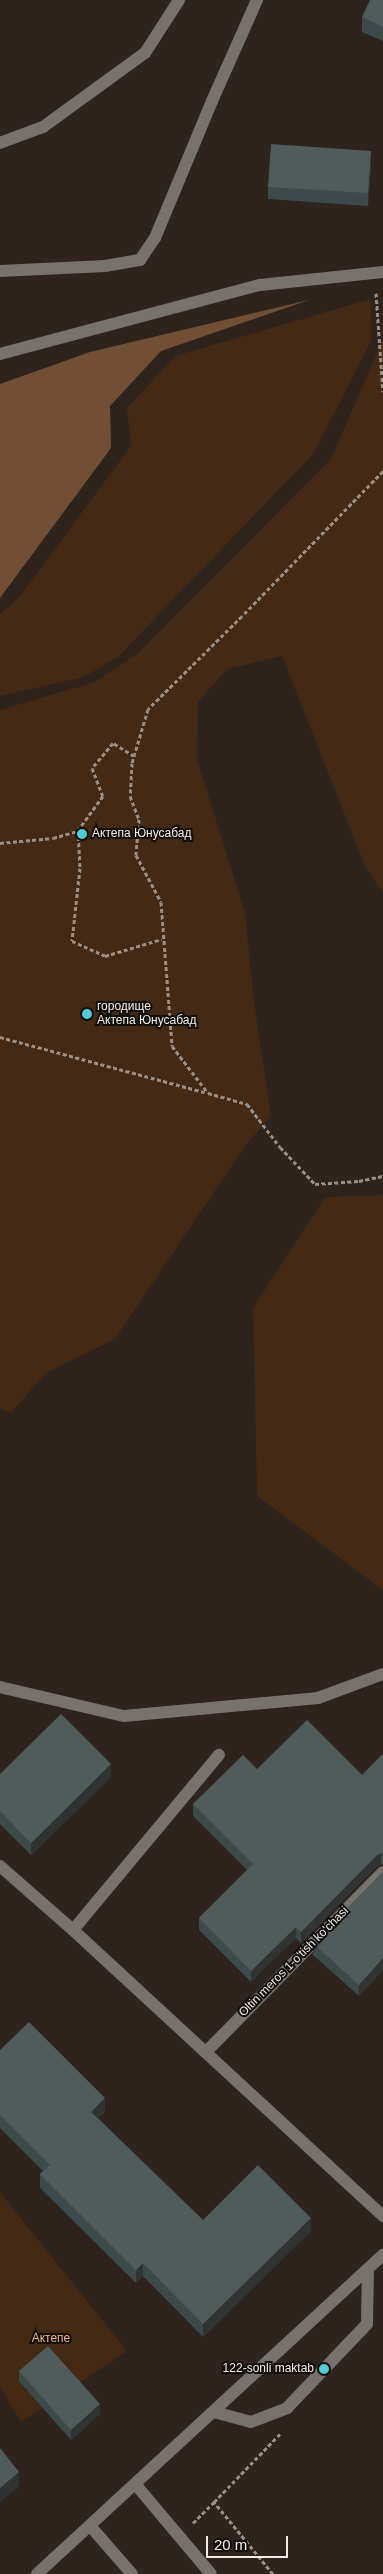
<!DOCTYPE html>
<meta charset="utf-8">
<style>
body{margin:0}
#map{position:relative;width:383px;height:2574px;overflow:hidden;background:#2e231d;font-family:Helvetica,sans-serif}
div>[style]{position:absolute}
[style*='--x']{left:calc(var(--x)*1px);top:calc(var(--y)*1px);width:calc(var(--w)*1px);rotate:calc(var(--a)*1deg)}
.green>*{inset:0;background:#442915}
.forest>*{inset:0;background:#724e35}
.path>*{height:3px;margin-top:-1.5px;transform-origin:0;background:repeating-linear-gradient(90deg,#988f89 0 4px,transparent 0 6.5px)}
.minor>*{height:12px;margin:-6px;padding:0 6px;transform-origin:6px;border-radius:6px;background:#78726f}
.wall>*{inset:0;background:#3d4a4c}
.shaded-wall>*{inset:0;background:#2f3332}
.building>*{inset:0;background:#505c5c}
.dots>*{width:14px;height:14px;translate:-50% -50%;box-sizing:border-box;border:2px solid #120e0b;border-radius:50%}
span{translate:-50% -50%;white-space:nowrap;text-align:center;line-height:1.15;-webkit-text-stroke:4px #120e0b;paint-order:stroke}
.poi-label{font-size:12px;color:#f3ece7}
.left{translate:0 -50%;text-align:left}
.right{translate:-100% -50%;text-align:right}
.street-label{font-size:12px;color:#f3ece7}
.park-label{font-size:12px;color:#f5b68c}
.scale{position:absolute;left:206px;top:2536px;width:82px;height:22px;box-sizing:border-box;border:2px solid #f3ece7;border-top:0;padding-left:6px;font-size:15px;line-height:18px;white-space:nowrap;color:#f3ece7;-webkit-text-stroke:4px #120e0b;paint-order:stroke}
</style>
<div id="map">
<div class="green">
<i style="clip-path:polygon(371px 299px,371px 341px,314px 453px,119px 656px,84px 677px,0 696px,0 614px,20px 596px,131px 446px,127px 408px,175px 356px)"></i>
<i style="clip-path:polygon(383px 339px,383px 893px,365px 866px,282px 656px,227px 669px,198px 702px,197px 759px,245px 913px,254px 1002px,271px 1116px,245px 1146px,115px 1339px,46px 1373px,11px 1413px,0 1408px,0 710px,95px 682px,137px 654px,331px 459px)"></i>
<i style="clip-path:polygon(383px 1195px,383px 1590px,257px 1496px,253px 1308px,325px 1197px)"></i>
<i style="clip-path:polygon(0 2192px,127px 2351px,21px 2422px,0 2387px)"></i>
</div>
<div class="forest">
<i style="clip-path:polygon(309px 300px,161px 351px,110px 406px,111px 448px,0 598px,0 384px,90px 352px)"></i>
</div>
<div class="path">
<i style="--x:376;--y:293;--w:99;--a:86"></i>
<i style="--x:383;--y:471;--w:202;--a:134.2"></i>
<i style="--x:242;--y:616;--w:132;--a:135.3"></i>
<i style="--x:148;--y:709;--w:56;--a:106.5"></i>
<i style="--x:132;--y:763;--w:33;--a:93"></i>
<i style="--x:130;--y:796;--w:25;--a:69"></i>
<i style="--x:139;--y:819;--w:36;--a:95"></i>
<i style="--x:136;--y:855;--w:53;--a:62"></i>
<i style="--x:161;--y:902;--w:144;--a:85.6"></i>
<i style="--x:172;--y:1046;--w:59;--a:52.5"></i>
<i style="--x:208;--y:1093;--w:41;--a:15.8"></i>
<i style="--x:247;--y:1104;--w:54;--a:52.5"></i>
<i style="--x:280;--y:1147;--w:51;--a:46.6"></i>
<i style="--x:315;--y:1184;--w:44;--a:-3.9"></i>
<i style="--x:359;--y:1181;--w:25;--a:-12"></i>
<i style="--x:134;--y:756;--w:25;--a:-148"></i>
<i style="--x:113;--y:743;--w:33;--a:130"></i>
<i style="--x:92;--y:768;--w:30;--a:69"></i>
<i style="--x:103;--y:796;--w:42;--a:126.3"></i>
<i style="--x:78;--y:830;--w:38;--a:87"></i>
<i style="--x:80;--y:868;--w:73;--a:96.3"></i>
<i style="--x:72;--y:941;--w:36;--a:24"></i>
<i style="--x:105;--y:956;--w:59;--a:-16.6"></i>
<i style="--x:0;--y:843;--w:53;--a:-5.4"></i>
<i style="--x:53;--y:838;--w:26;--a:-16"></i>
<i style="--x:0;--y:1037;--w:214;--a:15.1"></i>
<i style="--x:193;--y:2523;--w:30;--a:-45"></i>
<i style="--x:273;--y:2574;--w:93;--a:-129.3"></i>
<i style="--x:214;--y:2502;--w:95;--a:-45.9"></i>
</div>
<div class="minor">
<i style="--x:0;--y:143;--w:46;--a:-20.4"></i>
<i style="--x:43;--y:127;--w:126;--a:-36"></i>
<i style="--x:145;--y:53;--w:63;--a:-57.3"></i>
<i style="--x:0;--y:271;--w:105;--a:-2.7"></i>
<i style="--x:105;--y:266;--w:36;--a:-10"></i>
<i style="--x:140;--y:260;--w:27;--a:-56"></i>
<i style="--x:155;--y:238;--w:148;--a:-67.4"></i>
<i style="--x:212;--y:101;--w:111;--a:-66"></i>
<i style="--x:0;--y:354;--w:269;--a:-14.9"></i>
<i style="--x:260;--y:285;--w:124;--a:-6"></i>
<i style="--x:0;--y:1687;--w:127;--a:13.2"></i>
<i style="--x:124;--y:1716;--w:195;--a:-5.3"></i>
<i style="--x:318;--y:1698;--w:69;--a:-20.3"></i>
<i style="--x:0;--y:1866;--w:97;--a:41.2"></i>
<i style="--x:73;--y:1930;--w:422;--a:42.7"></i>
<i style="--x:73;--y:1930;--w:228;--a:-50.2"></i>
<i style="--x:206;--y:2052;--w:252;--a:-45.5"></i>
<i style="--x:214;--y:2412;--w:38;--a:15"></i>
<i style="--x:251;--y:2422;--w:39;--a:-21"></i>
<i style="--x:287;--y:2408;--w:116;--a:-46.4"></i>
<i style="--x:367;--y:2324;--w:55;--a:-89"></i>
<i style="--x:136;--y:2485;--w:116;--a:49.9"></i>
<i style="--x:91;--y:2527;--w:62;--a:48.9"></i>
<i style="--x:37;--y:2574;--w:471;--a:-42.7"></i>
</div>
<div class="wall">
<i style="clip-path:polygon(383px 0,383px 41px,362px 32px,362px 17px)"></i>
<i style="clip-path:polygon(371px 164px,368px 206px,268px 199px,268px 187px)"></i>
<i style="clip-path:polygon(383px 1754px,383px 1865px,381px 1864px,377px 1866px,301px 1943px,296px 1938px,251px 1982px,199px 1930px,199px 1918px,247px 1870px,193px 1816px,193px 1804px,257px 1769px,362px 1775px)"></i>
<i style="clip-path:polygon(0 1774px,111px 1777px,31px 1855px,0 1824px)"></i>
<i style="clip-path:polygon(383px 1872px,383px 1970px,359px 1996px,313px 1955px,313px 1943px)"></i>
<i style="clip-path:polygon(0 2050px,105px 2111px,98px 2118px,203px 2220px,311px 2231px,203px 2337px,143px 2276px,136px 2283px,40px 2188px,40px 2174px,43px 2171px,0 2128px)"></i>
<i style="clip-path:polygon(19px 2371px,100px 2414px,71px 2440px,19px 2381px)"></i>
</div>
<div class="shaded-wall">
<i style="clip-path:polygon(371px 151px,371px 164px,368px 206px,368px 193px)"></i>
<i style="clip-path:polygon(111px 1764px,111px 1777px,31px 1855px,31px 1843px)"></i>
<i style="clip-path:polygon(381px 1853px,381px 1864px,377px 1866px,301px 1943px,301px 1932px,377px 1855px)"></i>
<i style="clip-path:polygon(296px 1927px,296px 1938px,251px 1982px,251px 1971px)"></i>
<i style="clip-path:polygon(383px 1958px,383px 1970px,359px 1996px,359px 1985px)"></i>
<i style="clip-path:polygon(105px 2098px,105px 2111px,91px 2125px,91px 2112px)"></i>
<i style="clip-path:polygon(311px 2218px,311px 2231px,203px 2337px,203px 2324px)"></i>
<i style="clip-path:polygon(143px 2263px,143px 2276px,136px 2283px,136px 2270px)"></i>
<i style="clip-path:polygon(100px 2404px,100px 2414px,71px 2440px,71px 2430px)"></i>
<i style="clip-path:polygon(19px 2472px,19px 2486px,0 2502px,0 2488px)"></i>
</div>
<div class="building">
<i style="clip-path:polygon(370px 0,383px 0,383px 27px,362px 17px)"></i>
<i style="clip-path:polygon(271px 144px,371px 151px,368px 193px,268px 187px)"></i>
<i style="clip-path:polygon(61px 1714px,111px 1764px,31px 1843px,0 1811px,0 1774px)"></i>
<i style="clip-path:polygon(307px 1720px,362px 1775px,383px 1754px,383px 1853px,381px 1853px,377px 1855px,301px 1932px,296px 1927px,251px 1971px,199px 1918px,253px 1864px,193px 1804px,243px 1755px,257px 1769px)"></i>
<i style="clip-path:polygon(383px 1872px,383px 1958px,359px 1985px,313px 1943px)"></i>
<i style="clip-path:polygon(29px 2022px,105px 2098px,91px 2112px,203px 2220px,258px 2165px,311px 2218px,203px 2324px,143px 2263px,136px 2270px,40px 2174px,50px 2165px,0 2115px,0 2050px)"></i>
<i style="clip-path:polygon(48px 2346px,100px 2404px,71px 2430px,19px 2371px)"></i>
<i style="clip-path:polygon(0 2448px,19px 2472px,0 2488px)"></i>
</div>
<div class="dots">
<i style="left:82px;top:834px;background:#52cbd8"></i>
<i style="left:87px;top:1014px;background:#52cbd8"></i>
<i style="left:324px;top:2369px;background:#52cbd8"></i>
</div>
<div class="poi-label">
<span class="left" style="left:92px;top:834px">Актепа Юнусабад</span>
<span class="left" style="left:97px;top:1014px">городище<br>Актепа Юнусабад</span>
<span class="right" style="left:314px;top:2369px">122-sonli maktab</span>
</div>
<div class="street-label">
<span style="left:294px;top:1962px;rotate:-45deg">Oltin meros 1-o'tish ko'chasi</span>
</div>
<div class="park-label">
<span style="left:51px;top:2339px">Актепе</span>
</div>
<div class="scale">20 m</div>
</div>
